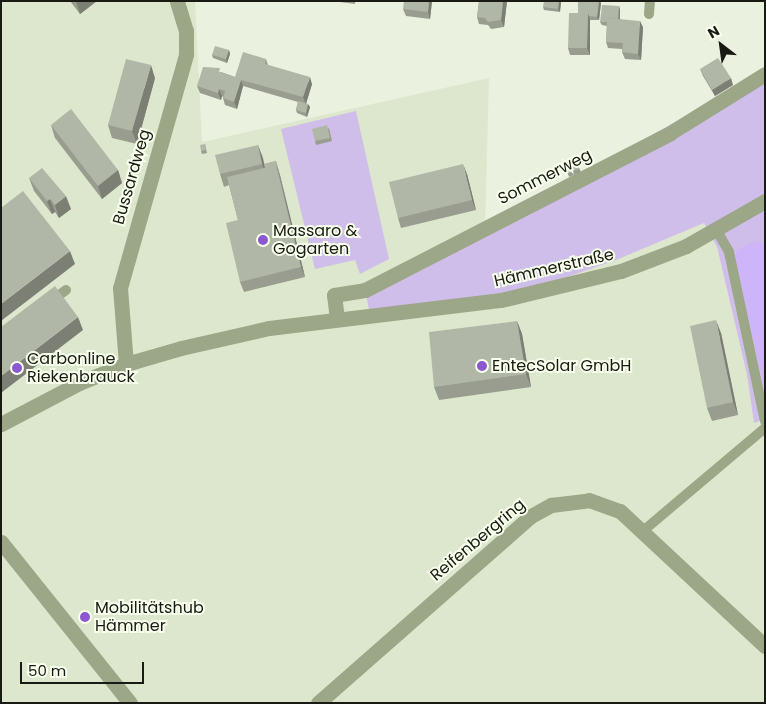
<!DOCTYPE html>
<meta charset="utf-8">
<style>
body{margin:0}
#map{position:relative;width:766px;height:704px;overflow:hidden;background:#eaf1df;font-family:Poppins,sans-serif}
div>[style]{position:absolute}
[style*='--x']{left:calc(var(--x)*1px);top:calc(var(--y)*1px);width:calc(var(--w)*1px);rotate:calc(var(--a)*1deg)}
.built>*{inset:0;background:#dde7cd}
.green>*{inset:0;background:#cebee9}
.water>*{inset:0;background:#ceb4f9}
.lane>*{height:10px;margin:-5px;padding:0 5px;transform-origin:5px;border-radius:5px;background:#9ca788}
.street>*{height:15px;margin:-7.5px;padding:0 7.5px;transform-origin:7.5px;border-radius:7.5px;background:#9ca788}
.wall>*{inset:0;background:#989d8f}
.shaded-wall>*{inset:0;background:#7c8074}
.building>*{inset:0;background:#b1b7a6}
.dots>*{width:14px;height:14px;translate:-50% -50%;box-sizing:border-box;border:2px solid #f8ffec;border-radius:50%}
span{translate:-50% -50%;white-space:nowrap;text-align:center;line-height:1.15;-webkit-text-stroke:4px #f8ffec;paint-order:stroke}
.street-label{font-size:16px;color:#181a13}
.poi-label{font-size:16px;color:#181a13}
.left{translate:0 -50%;text-align:left}
.frame{position:absolute;inset:0;border:2px solid #181a13;pointer-events:none}
.north{position:absolute;left:696px;top:20px;width:50px;height:50px;-webkit-text-stroke:4px #f8ffec;paint-order:stroke;rotate:330deg;font-size:14px;font-weight:700;line-height:20px;text-align:center;color:#181a13}
.north::after{content:'';display:block;margin:auto;width:18px;height:22px;background:#181a13;clip-path:polygon(50% 0,100% 100%,50% 72%,0 100%)}
.scale{position:absolute;left:20px;top:662px;width:124px;height:22px;box-sizing:border-box;border:2px solid #181a13;border-top:0;padding-left:6px;font-size:15px;line-height:18px;white-space:nowrap;color:#181a13;-webkit-text-stroke:4px #f8ffec;paint-order:stroke}
</style>
<div id="map">
<div class="built">
<i style="clip-path:polygon(1px 1px,195px 1px,202px 142px,489px 78px,485px 228px,501px 300px,615px 260px,704px 223px,717px 247px,747px 375px,754px 422px,765px 419px,765px 703px,1px 703px)"></i>
</div>
<div class="green">
<i style="clip-path:polygon(765px 72px,765px 419px,754px 423px,747px 375px,717px 247px,704px 223px,616px 260px,501px 300px,370px 314px,365px 290px,485px 228px)"></i>
<i style="clip-path:polygon(356px 111px,389px 259px,360px 274px,355px 260px,315px 269px,281px 129px)"></i>
</div>
<div class="water">
<i style="clip-path:polygon(757px 241px,765px 244px,765px 390px,735px 257px,737px 250px)"></i>
</div>
<div class="lane">
<i style="--x:649;--y:14;--w:13;--a:-86"></i>
<i style="--x:717;--y:231;--w:24;--a:60"></i>
<i style="--x:729;--y:252;--w:173;--a:78"></i>
<i style="--x:50;--y:302;--w:20;--a:-37"></i>
<i style="--x:643;--y:531;--w:160;--a:-40.2"></i>
</div>
<div class="street">
<i style="--x:337;--y:319;--w:24;--a:-97"></i>
<i style="--x:334;--y:295;--w:31;--a:-9"></i>
<i style="--x:365;--y:290;--w:343;--a:-27.2"></i>
<i style="--x:670;--y:133;--w:112;--a:-31.8"></i>
<i style="--x:126;--y:364;--w:76;--a:-94.5"></i>
<i style="--x:120;--y:288;--w:243;--a:-74.2"></i>
<i style="--x:186;--y:54;--w:23;--a:-90"></i>
<i style="--x:186;--y:31;--w:31;--a:-107"></i>
<i style="--x:1;--y:424;--w:88;--a:-27.7"></i>
<i style="--x:79;--y:383;--w:51;--a:-22"></i>
<i style="--x:126;--y:364;--w:57;--a:-16.2"></i>
<i style="--x:181;--y:348;--w:90;--a:-12.8"></i>
<i style="--x:269;--y:328;--w:234;--a:-6.9"></i>
<i style="--x:501;--y:300;--w:123;--a:-13.6"></i>
<i style="--x:621;--y:271;--w:70;--a:-21"></i>
<i style="--x:686;--y:246;--w:91;--a:-29.7"></i>
<i style="--x:1;--y:542;--w:206;--a:51.3"></i>
<i style="--x:318;--y:703;--w:283;--a:-41.3"></i>
<i style="--x:531;--y:516;--w:23;--a:-29"></i>
<i style="--x:551;--y:505;--w:38;--a:-7"></i>
<i style="--x:589;--y:500;--w:33;--a:20"></i>
<i style="--x:620;--y:511;--w:198;--a:43"></i>
</div>
<div class="wall">
<i style="clip-path:polygon(70px 1px,97px 1px,80px 14px)"></i>
<i style="clip-path:polygon(332px 1px,355px 1px,355px 4px)"></i>
<i style="clip-path:polygon(432px 1px,430px 19px,406px 16px,403px 9px)"></i>
<i style="clip-path:polygon(470px 1px,507px 1px,504px 27px,491px 29px,488px 25px,479px 24px,477px 17px,479px 2px)"></i>
<i style="clip-path:polygon(561px 1px,560px 12px,544px 10px,543px 7px)"></i>
<i style="clip-path:polygon(578px 1px,600px 1px,601px 3px,599px 20px,590px 20px,590px 55px,570px 55px,568px 48px,578px 13px)"></i>
<i style="clip-path:polygon(619px 6px,620px 10px,620px 19px,643px 27px,641px 60px,625px 59px,622px 52px,622px 49px,608px 48px,606px 42px,607px 26px,602px 25px,600px 22px)"></i>
<i style="clip-path:polygon(229px 50px,230px 54px,227px 63px,213px 58px,212px 55px)"></i>
<i style="clip-path:polygon(266px 59px,268px 65px,312px 84px,306px 103px,310px 107px,307px 117px,297px 113px,296px 110px,298px 102px,243px 86px,237px 109px,225px 105px,223px 98px,223px 97px,222px 96px,221px 100px,200px 93px,197px 86px,221px 72px,235px 77px)"></i>
<i style="clip-path:polygon(700px 69px,733px 85px,715px 96px,703px 76px)"></i>
<i style="clip-path:polygon(155px 78px,137px 144px,112px 138px,108px 125px)"></i>
<i style="clip-path:polygon(51px 125px,118px 170px,122px 183px,102px 199px,55px 138px)"></i>
<i style="clip-path:polygon(329px 128px,332px 141px,316px 145px,315px 141px)"></i>
<i style="clip-path:polygon(205px 144px,207px 153px,202px 154px,201px 151px)"></i>
<i style="clip-path:polygon(258px 145px,264px 164px,276px 161px,305px 277px,244px 292px,240px 282px,238px 220px,229px 185px,224px 187px,220px 174px)"></i>
<i style="clip-path:polygon(576px 161px,581px 172px,569px 177px,565px 166px)"></i>
<i style="clip-path:polygon(467px 174px,476px 210px,401px 228px,398px 218px)"></i>
<i style="clip-path:polygon(29px 178px,71px 209px,59px 218px,55px 212px,52px 214px,34px 191px)"></i>
<i style="clip-path:polygon(517px 321px,522px 334px,531px 387px,439px 400px,434px 387px)"></i>
<i style="clip-path:polygon(721px 333px,738px 415px,712px 421px,707px 408px)"></i>
</div>
<div class="shaded-wall">
<i style="clip-path:polygon(76px 1px,97px 1px,80px 14px)"></i>
<i style="clip-path:polygon(429px 1px,432px 1px,430px 19px,428px 12px)"></i>
<i style="clip-path:polygon(503px 1px,507px 1px,504px 27px,501px 20px)"></i>
<i style="clip-path:polygon(559px 1px,561px 1px,560px 12px,558px 9px)"></i>
<i style="clip-path:polygon(599px 1px,601px 3px,599px 20px,597px 17px)"></i>
<i style="clip-path:polygon(619px 6px,620px 10px,619px 26px,618px 22px)"></i>
<i style="clip-path:polygon(588px 13px,590px 20px,590px 55px,587px 48px)"></i>
<i style="clip-path:polygon(640px 21px,643px 27px,641px 60px,638px 54px)"></i>
<i style="clip-path:polygon(229px 50px,230px 54px,227px 63px,226px 59px)"></i>
<i style="clip-path:polygon(151px 65px,155px 78px,137px 144px,132px 131px)"></i>
<i style="clip-path:polygon(310px 77px,312px 84px,306px 104px,303px 97px)"></i>
<i style="clip-path:polygon(731px 78px,733px 85px,715px 96px,712px 90px)"></i>
<i style="clip-path:polygon(241px 80px,243px 86px,237px 109px,234px 102px)"></i>
<i style="clip-path:polygon(219px 89px,222px 96px,221px 100px,218px 93px)"></i>
<i style="clip-path:polygon(308px 104px,310px 107px,307px 117px,306px 113px)"></i>
<i style="clip-path:polygon(258px 145px,263px 158px,267px 177px,262px 164px)"></i>
<i style="clip-path:polygon(276px 161px,280px 175px,305px 277px,301px 267px)"></i>
<i style="clip-path:polygon(463px 164px,467px 174px,476px 210px,472px 200px)"></i>
<i style="clip-path:polygon(118px 170px,122px 183px,102px 199px,98px 186px)"></i>
<i style="clip-path:polygon(66px 196px,71px 209px,59px 218px,55px 205px)"></i>
<i style="clip-path:polygon(50px 199px,55px 212px,52px 214px,47px 201px)"></i>
<i style="clip-path:polygon(70px 251px,75px 264px,1px 321px,1px 304px)"></i>
<i style="clip-path:polygon(78px 317px,83px 330px,1px 393px,1px 376px)"></i>
<i style="clip-path:polygon(716px 320px,721px 333px,738px 415px,733px 402px)"></i>
<i style="clip-path:polygon(517px 321px,522px 334px,531px 387px,526px 374px)"></i>
</div>
<div class="building">
<i style="clip-path:polygon(404px 1px,429px 1px,428px 12px,403px 9px)"></i>
<i style="clip-path:polygon(479px 1px,503px 1px,501px 20px,488px 22px,485px 18px,477px 17px)"></i>
<i style="clip-path:polygon(544px 1px,559px 1px,558px 9px,543px 7px)"></i>
<i style="clip-path:polygon(578px 1px,599px 1px,597px 17px,589px 16px,588px 13px,578px 13px)"></i>
<i style="clip-path:polygon(602px 5px,619px 6px,618px 19px,607px 18px,607px 22px,600px 22px)"></i>
<i style="clip-path:polygon(569px 13px,588px 13px,587px 48px,568px 48px)"></i>
<i style="clip-path:polygon(607px 18px,640px 21px,638px 54px,622px 52px,623px 43px,606px 42px)"></i>
<i style="clip-path:polygon(215px 46px,229px 50px,226px 59px,212px 55px)"></i>
<i style="clip-path:polygon(243px 52px,266px 59px,265px 64px,310px 77px,303px 97px,241px 80px,234px 102px,223px 98px,225px 91px,219px 89px,218px 93px,197px 86px,203px 67px,220px 68px,219px 72px,235px 77px)"></i>
<i style="clip-path:polygon(718px 58px,731px 78px,712px 90px,700px 69px)"></i>
<i style="clip-path:polygon(126px 59px,151px 65px,132px 131px,108px 125px)"></i>
<i style="clip-path:polygon(298px 101px,308px 104px,306px 113px,296px 110px)"></i>
<i style="clip-path:polygon(71px 109px,118px 170px,98px 186px,51px 125px)"></i>
<i style="clip-path:polygon(327px 125px,330px 138px,315px 141px,312px 129px)"></i>
<i style="clip-path:polygon(205px 144px,206px 150px,201px 151px,200px 145px)"></i>
<i style="clip-path:polygon(258px 145px,262px 164px,220px 174px,215px 155px)"></i>
<i style="clip-path:polygon(276px 161px,277px 167px,276px 165px,265px 168px,264px 164px)"></i>
<i style="clip-path:polygon(576px 161px,579px 169px,568px 173px,565px 166px)"></i>
<i style="clip-path:polygon(463px 164px,472px 200px,398px 218px,389px 182px)"></i>
<i style="clip-path:polygon(276px 165px,301px 267px,240px 282px,226px 223px,238px 220px,227px 177px)"></i>
<i style="clip-path:polygon(42px 168px,66px 196px,55px 205px,50px 199px,47px 201px,29px 178px)"></i>
<i style="clip-path:polygon(23px 191px,70px 251px,1px 304px,1px 208px)"></i>
<i style="clip-path:polygon(55px 286px,78px 317px,1px 376px,1px 327px)"></i>
<i style="clip-path:polygon(716px 320px,733px 402px,707px 408px,690px 326px)"></i>
<i style="clip-path:polygon(517px 321px,526px 374px,434px 387px,429px 332px)"></i>
</div>
<div class="dots">
<i style="left:263px;top:240px;background:#8d57cf"></i>
<i style="left:482px;top:366px;background:#8d57cf"></i>
<i style="left:17px;top:368px;background:#8d57cf"></i>
<i style="left:85px;top:617px;background:#8d57cf"></i>
</div>
<div class="street-label">
<span style="left:132px;top:177px;rotate:-74deg">Bussardweg</span>
<span style="left:545px;top:177px;rotate:-27deg">Sommerweg</span>
<span style="left:554px;top:268px;rotate:-13deg">Hämmerstraße</span>
<span style="left:478px;top:540px;rotate:-40deg">Reifenbergring</span>
</div>
<div class="poi-label">
<span class="left" style="left:273px;top:240px">Massaro &amp;<br>Gogarten</span>
<span class="left" style="left:27px;top:368px">Carbonline<br>Riekenbrauck</span>
<span class="left" style="left:492px;top:366px">EntecSolar GmbH</span>
<span class="left" style="left:95px;top:617px">Mobilitätshub<br>Hämmer</span>
</div>
<div class="frame"></div>
<div class="north">N</div>
<div class="scale">50 m</div>
</div>
